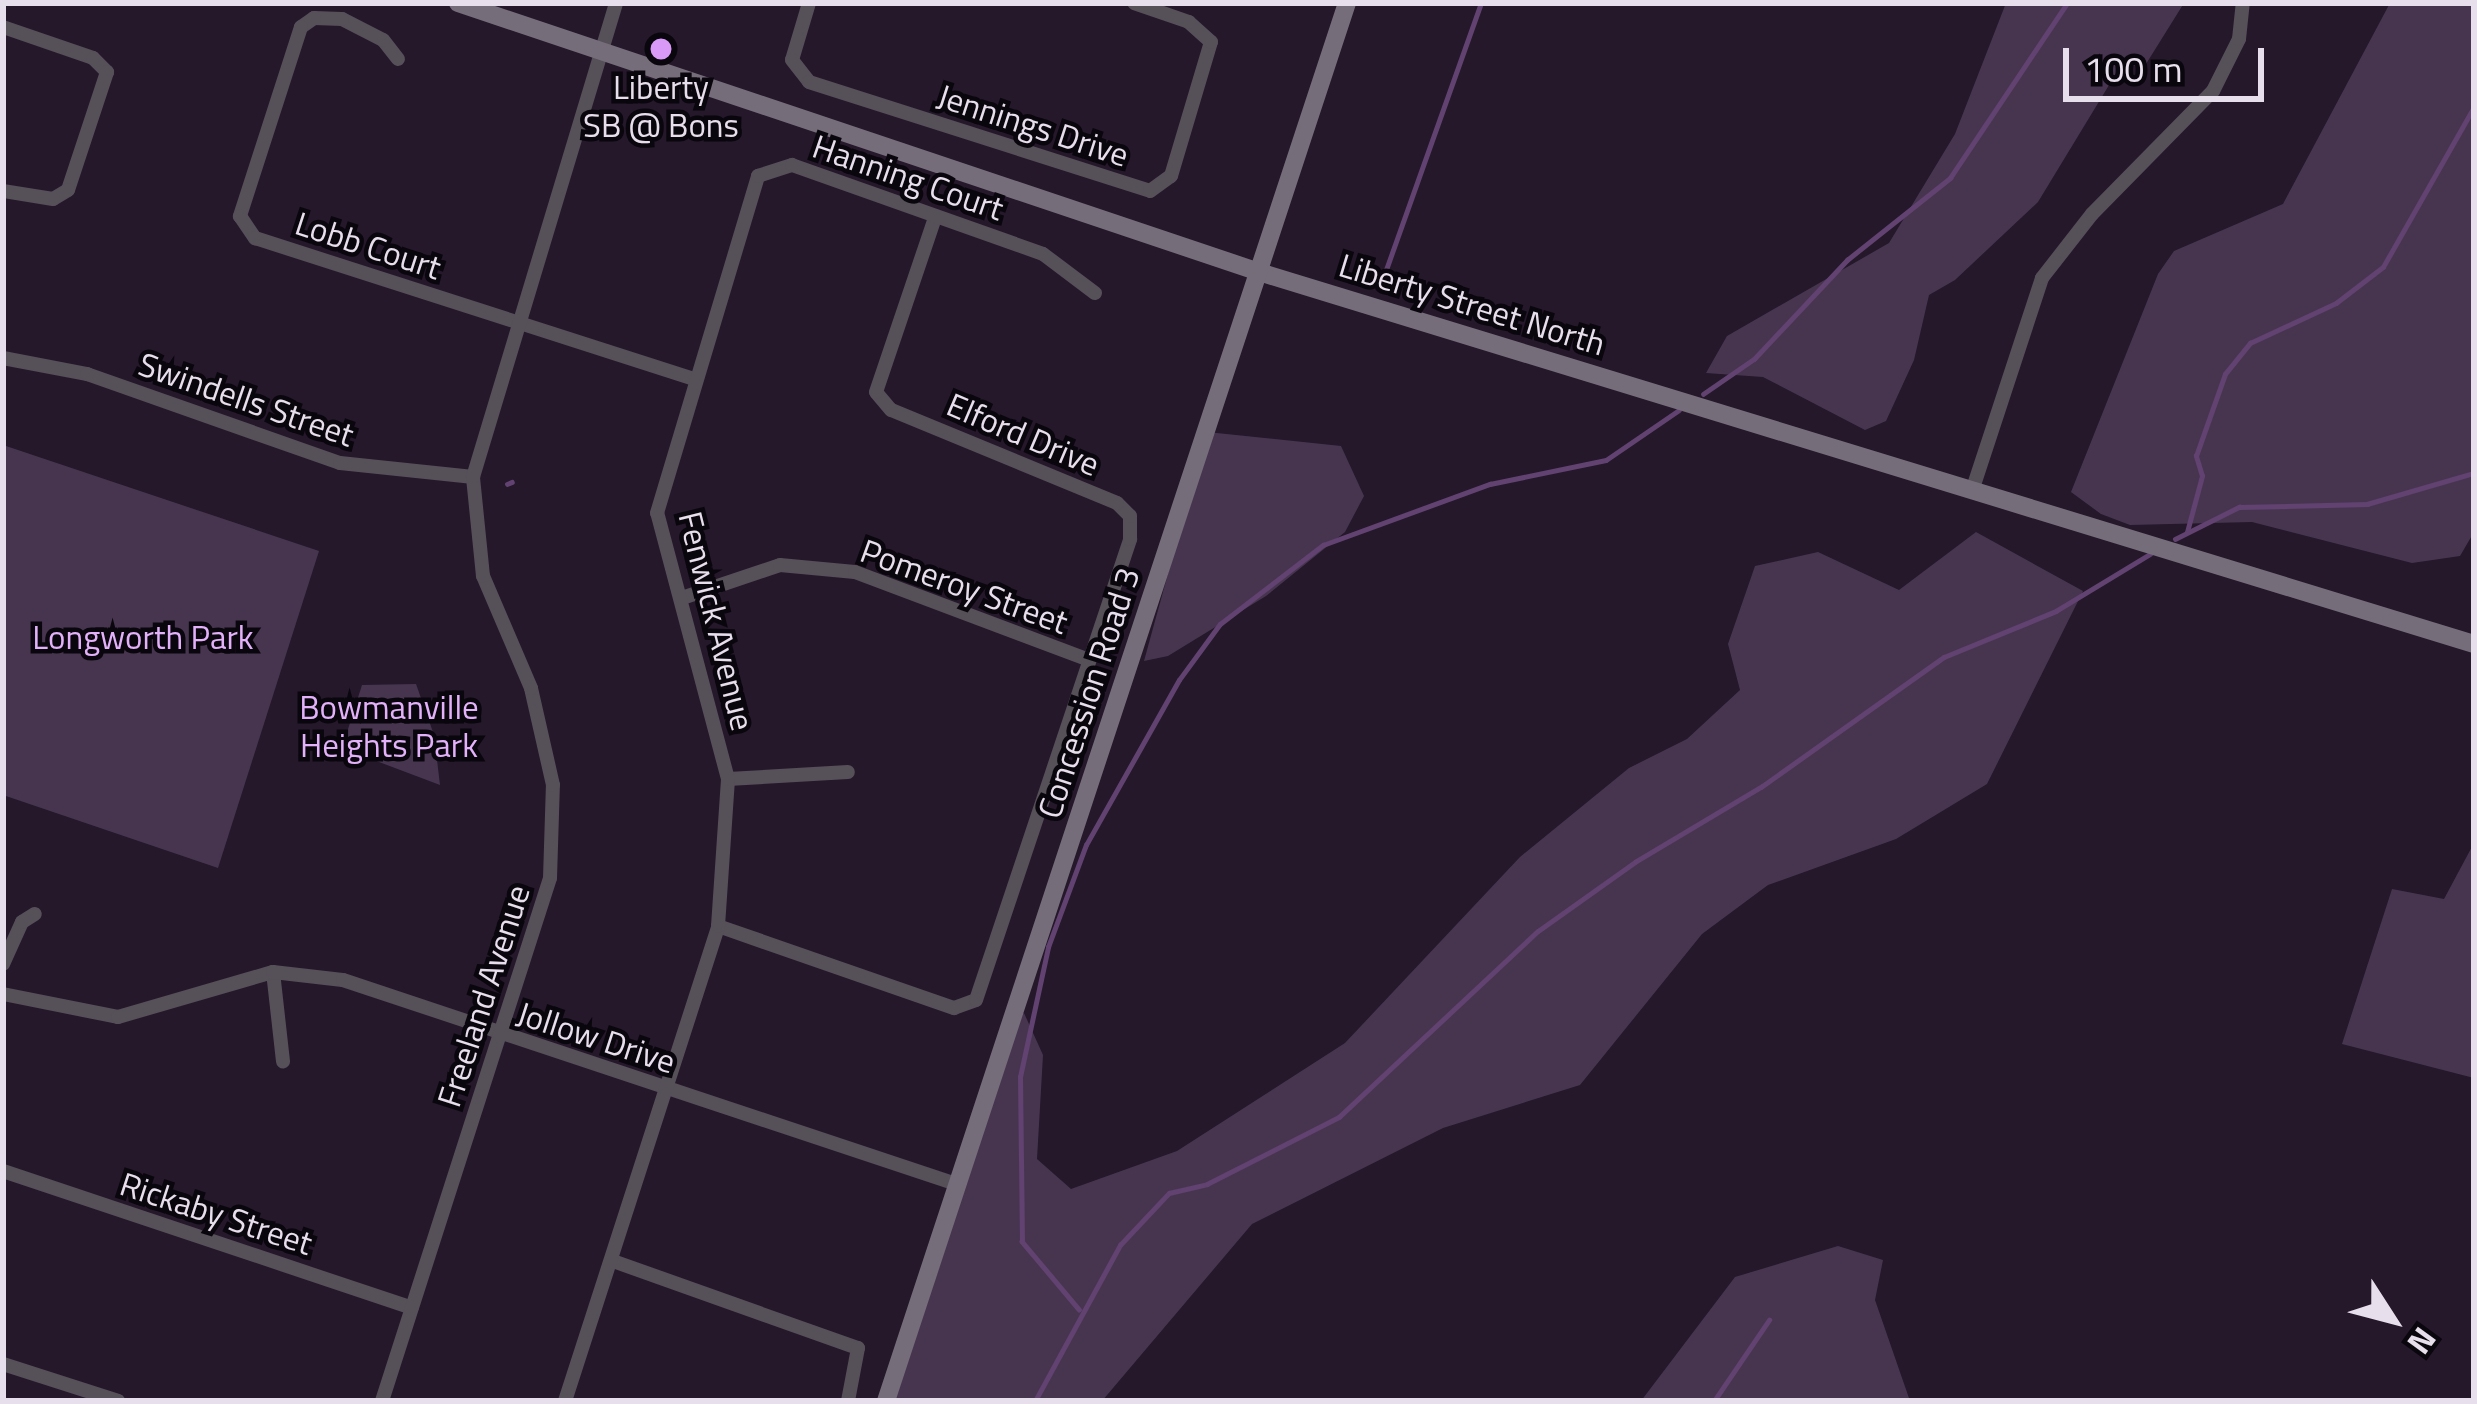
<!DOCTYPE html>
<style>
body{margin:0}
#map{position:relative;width:2477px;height:1404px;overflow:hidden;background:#24182a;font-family:"Titillium Web",sans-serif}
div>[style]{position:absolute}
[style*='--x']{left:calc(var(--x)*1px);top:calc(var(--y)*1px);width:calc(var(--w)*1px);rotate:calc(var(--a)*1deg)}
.green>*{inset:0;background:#473550}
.stream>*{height:4.5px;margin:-2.25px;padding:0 2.25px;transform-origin:2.25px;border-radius:2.25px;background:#614270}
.street>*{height:14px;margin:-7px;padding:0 7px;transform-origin:7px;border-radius:7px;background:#565059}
.secondary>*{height:18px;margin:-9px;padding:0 9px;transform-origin:9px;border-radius:9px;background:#766d7b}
.dots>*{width:33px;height:33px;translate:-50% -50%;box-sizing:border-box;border:6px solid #0a060d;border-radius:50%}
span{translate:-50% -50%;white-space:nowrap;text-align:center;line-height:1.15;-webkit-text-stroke:9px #0a060d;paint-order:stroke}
.poi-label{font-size:33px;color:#e7dfeb}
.street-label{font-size:33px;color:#e7dfeb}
.park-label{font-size:33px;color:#e2b1fa}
.frame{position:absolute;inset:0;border:6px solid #e7dfeb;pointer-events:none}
.north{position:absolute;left:2333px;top:1260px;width:120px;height:120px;-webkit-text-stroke:9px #0a060d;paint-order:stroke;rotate:126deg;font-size:33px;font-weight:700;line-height:48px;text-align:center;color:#e7dfeb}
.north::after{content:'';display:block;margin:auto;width:42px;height:54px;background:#e7dfeb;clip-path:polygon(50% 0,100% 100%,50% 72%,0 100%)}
.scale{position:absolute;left:2063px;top:48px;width:201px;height:54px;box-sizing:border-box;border:6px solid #e7dfeb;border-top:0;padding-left:15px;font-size:36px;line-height:42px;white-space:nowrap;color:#e7dfeb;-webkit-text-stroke:9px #0a060d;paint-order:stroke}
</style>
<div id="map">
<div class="green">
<i style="clip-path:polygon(2006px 3px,2184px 3px,2146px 64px,2120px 67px,2038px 202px,1955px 280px,1929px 295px,1914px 360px,1886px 421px,1865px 430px,1763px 377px,1706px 373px,1727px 336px,1889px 243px,1955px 134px)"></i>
<i style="clip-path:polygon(2390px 3px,2474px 3px,2474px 532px,2460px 556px,2412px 563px,2252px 522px,2130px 525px,2101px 514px,2071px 492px,2158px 274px,2174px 251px,2283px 204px)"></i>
<i style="clip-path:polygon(1207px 432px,1341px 446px,1364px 496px,1345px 532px,1266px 596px,1168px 656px,1144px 661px)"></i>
<i style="clip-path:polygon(3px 445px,319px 551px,218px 868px,3px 795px)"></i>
<i style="clip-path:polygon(1976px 532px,2083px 591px,1987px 784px,1896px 839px,1768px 885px,1702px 934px,1580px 1085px,1443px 1128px,1252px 1224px,1102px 1401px,884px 1401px,1003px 1022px,1024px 1013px,1043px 1055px,1037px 1159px,1071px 1189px,1177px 1151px,1345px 1043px,1520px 857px,1629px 768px,1687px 739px,1740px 690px,1728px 644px,1755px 566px,1818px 552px,1899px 590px)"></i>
<i style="clip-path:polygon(416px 684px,434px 735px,440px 785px,342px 748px,362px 685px)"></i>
<i style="clip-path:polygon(2474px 843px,2474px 1078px,2342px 1044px,2392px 889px,2444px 899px)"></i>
<i style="clip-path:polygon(1838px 1246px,1883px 1260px,1875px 1300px,1910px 1401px,1641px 1401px,1735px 1277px)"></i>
</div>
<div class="stream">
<i style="--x:1382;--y:281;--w:295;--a:-70.4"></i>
<i style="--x:1703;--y:394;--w:62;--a:-34.5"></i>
<i style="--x:1754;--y:359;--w:136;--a:-46.8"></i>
<i style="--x:1847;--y:260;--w:132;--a:-38.5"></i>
<i style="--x:1950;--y:178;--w:211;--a:-56.2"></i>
<i style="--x:507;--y:484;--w:5;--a:-22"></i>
<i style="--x:2187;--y:532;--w:58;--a:-75"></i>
<i style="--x:2202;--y:476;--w:21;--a:-107"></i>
<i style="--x:2196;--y:456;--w:87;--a:-70.5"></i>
<i style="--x:2225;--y:374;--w:40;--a:-51"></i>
<i style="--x:2250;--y:343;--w:95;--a:-24.9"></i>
<i style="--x:2336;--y:303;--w:59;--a:-37.5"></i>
<i style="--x:2383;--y:267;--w:184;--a:-60.4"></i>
<i style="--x:2175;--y:539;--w:72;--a:-26.6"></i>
<i style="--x:2239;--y:507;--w:128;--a:-1.3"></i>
<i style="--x:2367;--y:504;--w:111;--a:-16.2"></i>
<i style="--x:1079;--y:1310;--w:89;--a:-130"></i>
<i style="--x:1022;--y:1242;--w:165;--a:-90.7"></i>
<i style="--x:1020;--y:1077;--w:133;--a:-77.8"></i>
<i style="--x:1048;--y:947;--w:109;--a:-69.6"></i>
<i style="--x:1086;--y:845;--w:189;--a:-60.6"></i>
<i style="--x:1179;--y:680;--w:69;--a:-53.8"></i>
<i style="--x:1220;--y:624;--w:130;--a:-37.5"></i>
<i style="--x:1323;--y:545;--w:178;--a:-20.1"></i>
<i style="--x:1490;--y:484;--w:118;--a:-11.7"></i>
<i style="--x:1606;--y:460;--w:88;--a:-34.4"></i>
<i style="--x:1035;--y:1401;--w:178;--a:-61.4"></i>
<i style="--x:1120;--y:1245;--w:71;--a:-46.7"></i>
<i style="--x:1169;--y:1193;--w:39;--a:-13"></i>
<i style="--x:1207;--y:1184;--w:148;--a:-26.9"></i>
<i style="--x:1339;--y:1117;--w:272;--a:-43.1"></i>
<i style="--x:1538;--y:931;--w:119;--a:-35.4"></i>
<i style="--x:1635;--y:862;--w:147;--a:-30.8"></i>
<i style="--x:1761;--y:787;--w:224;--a:-35.4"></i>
<i style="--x:1944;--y:657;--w:121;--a:-22.3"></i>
<i style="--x:2056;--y:611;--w:110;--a:-31.2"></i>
<i style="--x:1714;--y:1401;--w:98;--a:-55.8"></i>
</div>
<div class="street">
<i style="--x:809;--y:3;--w:59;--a:106.6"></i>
<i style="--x:792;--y:60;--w:28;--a:52"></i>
<i style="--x:809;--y:82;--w:358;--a:17.7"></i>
<i style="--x:1150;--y:191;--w:26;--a:-36"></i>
<i style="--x:1171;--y:176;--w:140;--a:-73.4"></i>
<i style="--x:1211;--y:42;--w:30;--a:-138"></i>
<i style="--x:1189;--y:22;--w:58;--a:-160.9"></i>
<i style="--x:3;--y:27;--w:95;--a:19"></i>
<i style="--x:93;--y:58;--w:20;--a:45"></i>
<i style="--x:107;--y:72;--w:124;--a:108.3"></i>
<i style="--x:68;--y:190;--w:17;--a:149"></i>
<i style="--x:53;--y:199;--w:51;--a:-170.9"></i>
<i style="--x:398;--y:59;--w:24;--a:-128"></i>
<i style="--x:383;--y:40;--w:46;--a:-152.9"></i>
<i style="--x:342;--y:19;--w:28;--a:-178"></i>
<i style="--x:314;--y:18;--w:16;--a:145"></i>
<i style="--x:301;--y:27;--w:199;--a:107.9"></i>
<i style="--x:240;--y:216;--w:27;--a:56"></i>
<i style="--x:255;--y:238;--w:459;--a:17.8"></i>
<i style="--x:3;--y:358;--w:86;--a:10.8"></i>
<i style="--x:87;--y:374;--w:268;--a:19.4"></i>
<i style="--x:340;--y:463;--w:134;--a:6"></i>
<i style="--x:1973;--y:488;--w:221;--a:-71.8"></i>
<i style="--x:2042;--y:278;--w:81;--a:-52"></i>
<i style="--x:2092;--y:214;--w:173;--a:-45.5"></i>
<i style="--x:2213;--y:91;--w:58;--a:-63.4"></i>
<i style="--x:2239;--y:39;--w:36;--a:-84"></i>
<i style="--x:685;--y:597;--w:100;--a:-18.6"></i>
<i style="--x:780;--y:565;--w:75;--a:5.3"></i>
<i style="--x:855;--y:572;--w:248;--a:20.6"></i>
<i style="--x:728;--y:779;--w:120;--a:-3.3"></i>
<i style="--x:718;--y:926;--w:250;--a:19.2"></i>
<i style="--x:954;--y:1008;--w:23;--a:-20"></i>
<i style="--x:976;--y:1000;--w:486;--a:-71.5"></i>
<i style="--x:1130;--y:539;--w:23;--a:-90"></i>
<i style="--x:1130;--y:516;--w:18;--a:-135"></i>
<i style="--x:1117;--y:503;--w:244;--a:-157.6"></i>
<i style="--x:891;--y:410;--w:23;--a:-130"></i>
<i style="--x:876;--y:392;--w:184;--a:-71.3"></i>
<i style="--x:3;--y:964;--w:46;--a:-65.7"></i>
<i style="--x:22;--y:922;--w:15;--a:-32"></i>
<i style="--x:273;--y:972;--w:90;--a:83.6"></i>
<i style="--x:3;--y:994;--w:117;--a:11.3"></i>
<i style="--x:118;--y:1017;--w:161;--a:-16.2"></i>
<i style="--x:273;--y:972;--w:70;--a:6.5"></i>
<i style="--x:343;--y:980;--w:649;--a:18.41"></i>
<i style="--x:3;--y:1171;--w:431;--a:18.5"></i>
<i style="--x:613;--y:1261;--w:260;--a:19.6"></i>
<i style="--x:858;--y:1348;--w:54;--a:100.7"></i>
<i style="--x:3;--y:1364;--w:121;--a:17.8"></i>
<i style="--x:382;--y:1401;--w:549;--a:-72.19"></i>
<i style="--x:550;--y:878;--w:93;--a:-88.2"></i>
<i style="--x:553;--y:785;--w:99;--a:-102.8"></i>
<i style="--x:531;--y:688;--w:122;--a:-113.2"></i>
<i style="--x:483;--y:576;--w:100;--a:-95.8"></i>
<i style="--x:473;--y:477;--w:495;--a:-73.2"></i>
<i style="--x:565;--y:1401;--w:499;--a:-72.1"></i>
<i style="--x:718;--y:926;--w:147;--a:-86.1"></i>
<i style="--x:728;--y:779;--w:275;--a:-104.9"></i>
<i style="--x:657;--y:513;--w:352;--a:-73.3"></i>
<i style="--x:758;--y:176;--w:36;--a:-18"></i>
<i style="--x:792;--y:165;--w:266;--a:19.5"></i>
<i style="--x:1043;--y:254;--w:65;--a:36.9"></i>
</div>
<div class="secondary">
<i style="--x:458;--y:3;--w:845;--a:18.56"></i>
<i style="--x:1259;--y:272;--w:1271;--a:17.02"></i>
<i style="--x:886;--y:1401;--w:1472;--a:-71.75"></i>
</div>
<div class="dots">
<i style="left:661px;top:49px;background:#d99af7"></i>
</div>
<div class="poi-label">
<span style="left:661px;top:107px">Liberty<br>SB @ Bons</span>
</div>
<div class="street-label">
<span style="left:1033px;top:126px;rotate:18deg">Jennings Drive</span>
<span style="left:908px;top:178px;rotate:19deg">Hanning Court</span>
<span style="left:368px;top:246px;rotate:18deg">Lobb Court</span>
<span style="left:1472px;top:305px;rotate:17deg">Liberty Street North</span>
<span style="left:246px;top:400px;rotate:19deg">Swindells Street</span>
<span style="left:1023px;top:435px;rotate:23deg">Elford Drive</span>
<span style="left:964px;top:587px;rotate:20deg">Pomeroy Street</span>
<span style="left:716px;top:621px;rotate:76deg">Fenwick Avenue</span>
<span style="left:1089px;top:693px;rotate:-72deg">Concession Road 3</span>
<span style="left:484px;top:996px;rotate:-72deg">Freeland Avenue</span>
<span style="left:596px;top:1038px;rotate:18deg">Jollow Drive</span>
<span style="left:216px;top:1214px;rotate:18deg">Rickaby Street</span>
</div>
<div class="park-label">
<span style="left:143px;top:638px">Longworth Park</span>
<span style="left:389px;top:727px">Bowmanville<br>Heights Park</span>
</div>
<div class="frame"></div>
<div class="north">N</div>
<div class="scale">100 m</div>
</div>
